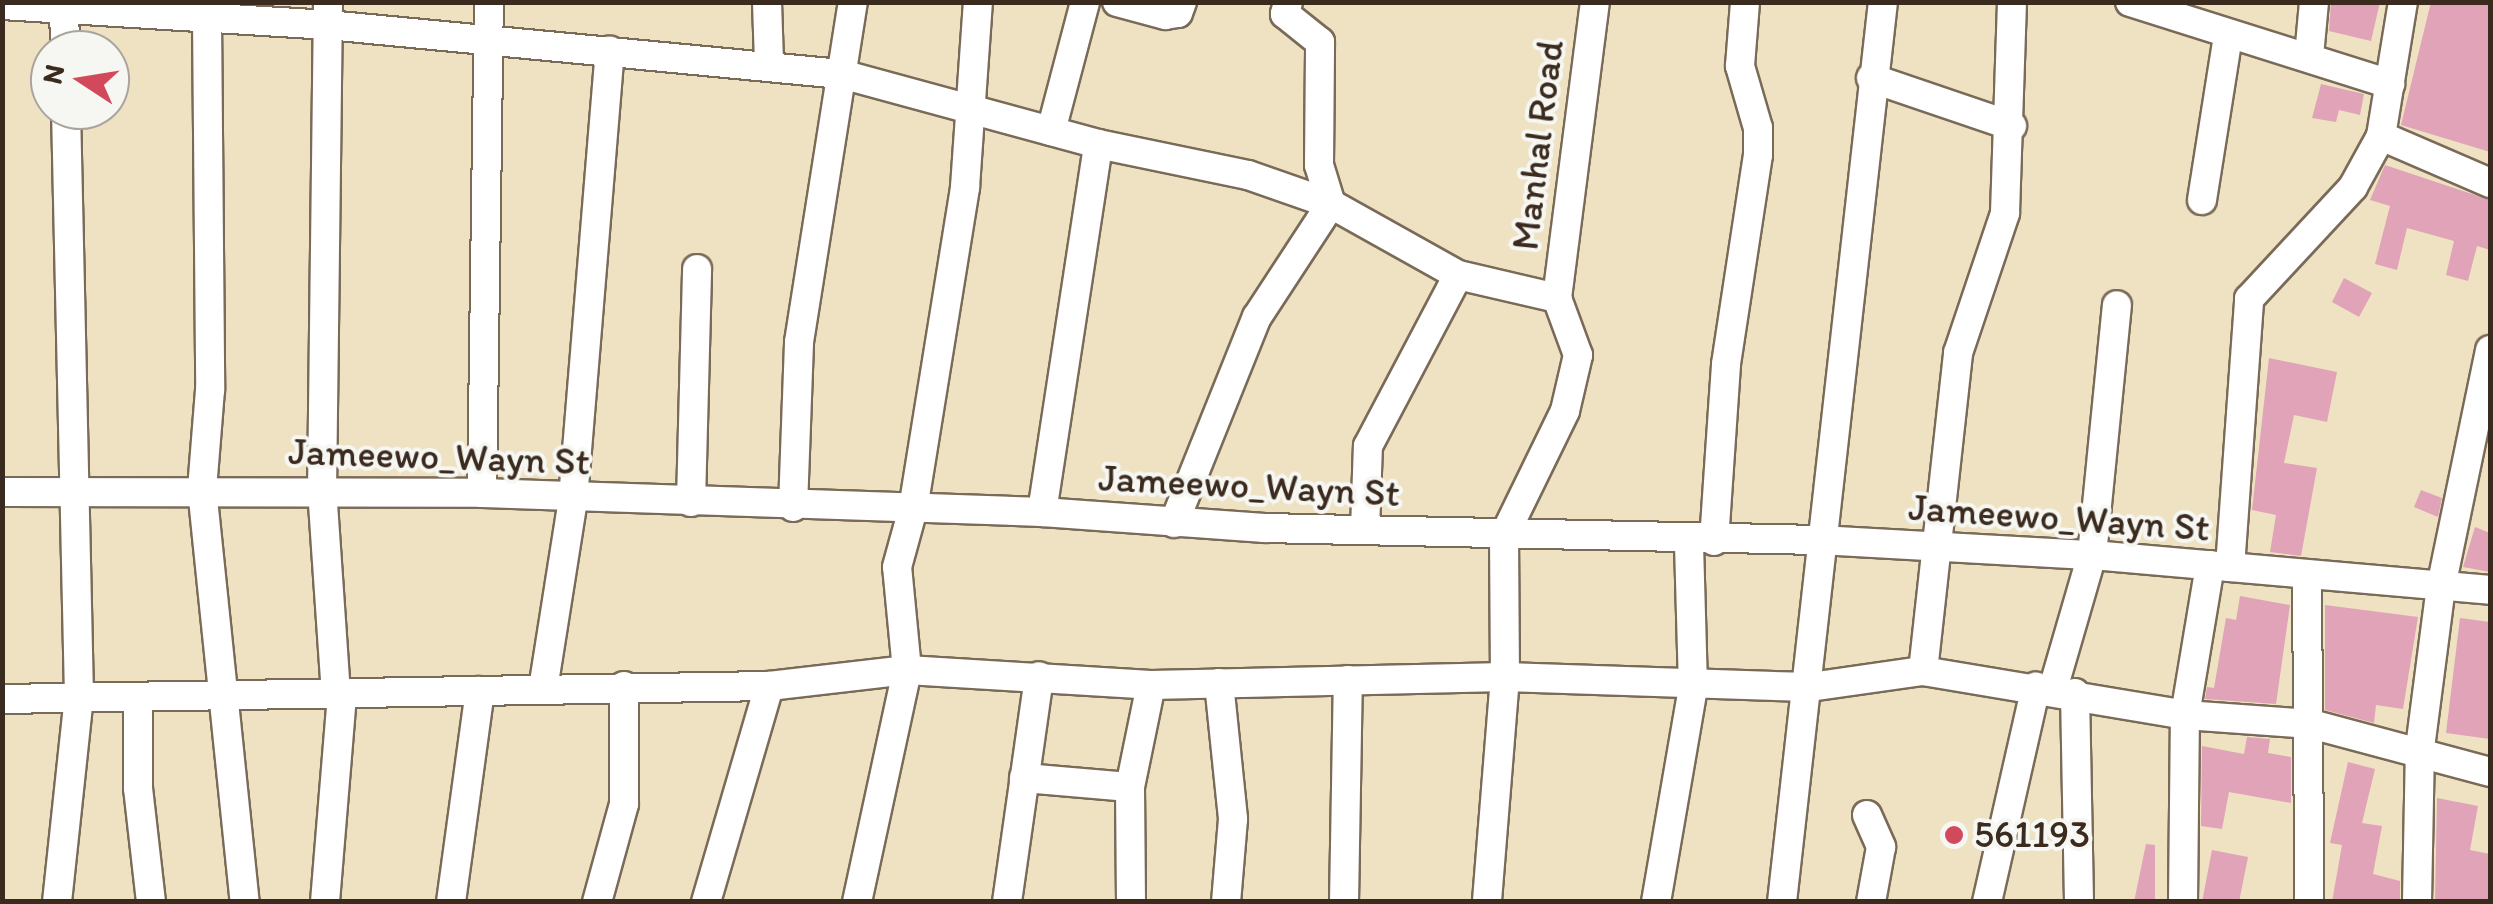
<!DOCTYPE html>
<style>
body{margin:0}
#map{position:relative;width:2493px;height:904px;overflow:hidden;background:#eee2c3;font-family:Itim,sans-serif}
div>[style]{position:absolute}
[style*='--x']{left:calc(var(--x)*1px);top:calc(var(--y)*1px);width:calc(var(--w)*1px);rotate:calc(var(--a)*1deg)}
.building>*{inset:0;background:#e0a3b7}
.roads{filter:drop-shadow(2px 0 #7a6a58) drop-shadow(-2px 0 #7a6a58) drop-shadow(0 2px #7a6a58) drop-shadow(0 -2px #7a6a58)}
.minor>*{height:28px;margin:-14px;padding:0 14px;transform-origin:14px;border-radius:14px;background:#fff}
.dots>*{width:28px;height:28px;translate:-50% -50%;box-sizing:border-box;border:5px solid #f6f6f2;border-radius:50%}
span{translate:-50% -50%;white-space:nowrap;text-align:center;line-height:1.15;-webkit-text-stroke:8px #f6f6f2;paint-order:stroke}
.street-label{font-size:38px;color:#3b2a1e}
.poi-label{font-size:38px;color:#3b2a1e}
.left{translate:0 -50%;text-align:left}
.frame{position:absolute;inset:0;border:5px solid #3b2a1e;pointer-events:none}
.north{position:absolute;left:30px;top:30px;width:100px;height:100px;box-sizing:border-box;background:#f6f6f2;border:2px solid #aba49d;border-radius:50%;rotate:282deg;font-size:28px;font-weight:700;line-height:40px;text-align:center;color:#3b2a1e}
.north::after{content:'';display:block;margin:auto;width:35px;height:45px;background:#d1495b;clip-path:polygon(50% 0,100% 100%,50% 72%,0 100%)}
</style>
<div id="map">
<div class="building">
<i style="clip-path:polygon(2331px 2px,2380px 2px,2371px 41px,2329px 31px)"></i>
<i style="clip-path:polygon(2431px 2px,2490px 2px,2490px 152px,2401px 125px)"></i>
<i style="clip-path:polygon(2321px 84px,2364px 94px,2360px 115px,2339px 110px,2336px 122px,2312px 118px)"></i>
<i style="clip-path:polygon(2385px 165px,2490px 200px,2490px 250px,2477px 246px,2468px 281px,2446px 275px,2454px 241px,2407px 228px,2397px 270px,2375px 264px,2390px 206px,2370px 200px)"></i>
<i style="clip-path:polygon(2344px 278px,2372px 293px,2359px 317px,2332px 302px)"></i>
<i style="clip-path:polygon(2269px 358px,2337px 372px,2327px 422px,2294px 415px,2284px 463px,2317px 468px,2301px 556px,2270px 552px,2276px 515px,2252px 510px)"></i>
<i style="clip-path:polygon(2421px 490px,2442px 498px,2438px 517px,2414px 507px)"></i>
<i style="clip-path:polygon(2475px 527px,2490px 533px,2490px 572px,2463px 567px)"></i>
<i style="clip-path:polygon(2240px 596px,2290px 605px,2276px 704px,2205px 699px,2207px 687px,2214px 688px,2226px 618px,2236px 620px)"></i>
<i style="clip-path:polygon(2325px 605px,2418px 617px,2403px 709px,2376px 705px,2374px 723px,2325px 710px)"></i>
<i style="clip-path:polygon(2460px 618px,2490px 622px,2490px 739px,2446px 733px)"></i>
<i style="clip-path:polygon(2247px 737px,2270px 739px,2268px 753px,2291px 757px,2291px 803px,2229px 792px,2222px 829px,2201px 826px,2202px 746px,2244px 754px)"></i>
<i style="clip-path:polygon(2348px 762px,2375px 769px,2362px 823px,2382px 826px,2373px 874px,2400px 881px,2400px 902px,2332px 902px,2342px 845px,2330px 843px)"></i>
<i style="clip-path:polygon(2437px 798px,2478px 806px,2470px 850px,2490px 854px,2490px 902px,2435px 902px)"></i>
<i style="clip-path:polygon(2146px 844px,2155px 845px,2155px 902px,2134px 902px)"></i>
<i style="clip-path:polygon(2212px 850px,2248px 857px,2239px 902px,2202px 902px)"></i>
</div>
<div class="roads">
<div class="minor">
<i style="--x:64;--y:2;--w:48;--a:88.8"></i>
<i style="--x:328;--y:2;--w:487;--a:90.7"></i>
<i style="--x:322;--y:489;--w:207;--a:86.1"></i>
<i style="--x:767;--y:2;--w:61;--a:88.1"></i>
<i style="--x:1117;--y:2;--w:50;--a:15.2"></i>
<i style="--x:1165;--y:15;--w:13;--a:-9"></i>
<i style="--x:1178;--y:13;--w:12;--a:-70"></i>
<i style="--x:2130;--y:2;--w:273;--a:17.5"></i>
<i style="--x:2;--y:5;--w:327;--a:3.5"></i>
<i style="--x:328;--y:25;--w:515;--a:5.46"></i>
<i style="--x:841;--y:74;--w:266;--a:15.2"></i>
<i style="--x:1098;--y:144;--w:153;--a:11.7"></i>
<i style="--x:1248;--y:175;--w:88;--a:19.3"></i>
<i style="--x:1331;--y:204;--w:145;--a:29.2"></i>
<i style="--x:1458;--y:275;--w:102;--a:13.1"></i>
<i style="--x:1557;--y:298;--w:61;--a:69.8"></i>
<i style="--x:1578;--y:355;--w:57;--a:103.1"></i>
<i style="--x:1565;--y:411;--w:139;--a:116"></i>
<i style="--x:1504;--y:536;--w:141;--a:89.6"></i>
<i style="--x:1505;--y:677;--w:226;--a:94.6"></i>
<i style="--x:207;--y:17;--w:373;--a:89.5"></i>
<i style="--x:210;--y:390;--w:99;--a:94.6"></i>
<i style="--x:202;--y:489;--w:415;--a:84.1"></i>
<i style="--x:2309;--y:56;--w:54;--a:-84.7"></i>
<i style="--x:1871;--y:78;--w:149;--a:18.8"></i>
<i style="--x:1051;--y:131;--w:133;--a:-75.2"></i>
<i style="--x:2381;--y:136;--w:119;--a:23.3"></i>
<i style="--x:2202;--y:200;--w:166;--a:-81"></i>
<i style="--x:1557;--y:298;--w:298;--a:-82.7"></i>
<i style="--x:2;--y:492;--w:480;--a:0.1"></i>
<i style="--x:482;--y:493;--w:560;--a:1.94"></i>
<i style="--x:1042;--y:512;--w:223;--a:4.1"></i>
<i style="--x:1264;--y:528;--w:556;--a:1.24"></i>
<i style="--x:1820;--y:540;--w:272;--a:3.2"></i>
<i style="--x:2092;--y:555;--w:400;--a:5"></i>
<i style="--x:482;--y:493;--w:491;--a:-89.2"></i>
<i style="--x:691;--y:502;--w:233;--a:-88.5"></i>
<i style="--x:793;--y:507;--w:165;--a:-87.9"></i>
<i style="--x:799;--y:342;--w:344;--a:-81"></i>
<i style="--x:1042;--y:512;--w:372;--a:-81.3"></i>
<i style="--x:1174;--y:523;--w:222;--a:-68.1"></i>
<i style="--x:1257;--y:317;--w:135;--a:-56.8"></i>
<i style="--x:1331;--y:204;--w:41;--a:-107.1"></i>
<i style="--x:1319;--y:165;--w:123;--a:-89.5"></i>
<i style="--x:1320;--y:42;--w:45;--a:-141.3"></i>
<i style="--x:1285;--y:14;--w:12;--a:-76"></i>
<i style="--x:1365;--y:530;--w:84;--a:-88"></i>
<i style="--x:1368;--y:446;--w:193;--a:-62.2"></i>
<i style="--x:1714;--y:541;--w:177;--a:-86.1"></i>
<i style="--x:1726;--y:364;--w:211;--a:-81.3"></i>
<i style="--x:1758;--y:155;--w:27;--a:-90"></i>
<i style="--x:1758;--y:128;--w:65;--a:-106.2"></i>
<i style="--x:1740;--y:66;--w:64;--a:-85.5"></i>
<i style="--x:2230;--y:567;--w:269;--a:-85.9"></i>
<i style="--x:2249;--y:299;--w:153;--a:-47.1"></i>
<i style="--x:2353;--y:187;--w:58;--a:-61.2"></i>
<i style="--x:2381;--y:136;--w:136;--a:-80.7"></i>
<i style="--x:2307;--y:577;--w:325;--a:89.6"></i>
<i style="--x:1923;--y:671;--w:320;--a:-83.7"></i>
<i style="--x:1958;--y:353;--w:148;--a:-71.4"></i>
<i style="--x:2005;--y:213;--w:211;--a:-88.1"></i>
<i style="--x:1219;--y:683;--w:137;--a:84.1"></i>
<i style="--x:1233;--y:819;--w:83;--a:94.8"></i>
<i style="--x:543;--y:689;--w:192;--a:-81"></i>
<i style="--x:573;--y:499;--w:450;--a:-85.3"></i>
<i style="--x:2053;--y:689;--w:140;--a:-73.8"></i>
<i style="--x:2092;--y:555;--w:251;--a:-84.3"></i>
<i style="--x:2075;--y:693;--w:209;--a:88.9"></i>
<i style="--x:138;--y:698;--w:90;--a:90"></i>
<i style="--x:138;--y:788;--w:115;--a:83.5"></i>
<i style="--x:2;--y:699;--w:767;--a:-0.97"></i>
<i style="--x:769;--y:686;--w:139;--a:-6.6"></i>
<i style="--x:907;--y:670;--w:244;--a:3.5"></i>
<i style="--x:1151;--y:685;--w:354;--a:-1.3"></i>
<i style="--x:1505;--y:677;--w:305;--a:1.9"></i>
<i style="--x:1810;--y:687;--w:114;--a:-8.1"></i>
<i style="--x:1923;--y:671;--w:266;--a:9.5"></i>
<i style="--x:2185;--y:715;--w:126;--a:4.1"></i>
<i style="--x:2311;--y:724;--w:185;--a:15"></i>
<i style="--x:1024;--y:778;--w:106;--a:4.9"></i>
<i style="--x:1867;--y:815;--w:35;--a:66"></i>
<i style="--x:1881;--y:847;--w:56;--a:100.3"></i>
<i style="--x:57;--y:902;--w:207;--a:-83.9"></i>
<i style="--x:79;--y:696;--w:586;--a:-91.27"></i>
<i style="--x:325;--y:902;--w:207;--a:-85.3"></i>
<i style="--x:451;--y:902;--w:213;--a:-82.2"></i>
<i style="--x:597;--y:902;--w:102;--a:-74.6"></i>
<i style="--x:624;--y:804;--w:118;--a:-90"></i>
<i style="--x:706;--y:902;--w:225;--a:-73.7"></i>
<i style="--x:857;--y:902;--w:237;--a:-77.8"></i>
<i style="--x:907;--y:670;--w:103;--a:-95.5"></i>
<i style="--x:897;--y:567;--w:60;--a:-74.6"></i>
<i style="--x:913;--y:509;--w:326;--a:-80.8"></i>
<i style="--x:965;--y:187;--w:185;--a:-86"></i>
<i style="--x:1007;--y:902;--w:228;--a:-81.9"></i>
<i style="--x:1131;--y:902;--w:115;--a:-90.5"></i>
<i style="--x:1130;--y:787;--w:104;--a:-78.4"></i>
<i style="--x:1344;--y:902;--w:222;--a:-89"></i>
<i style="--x:1656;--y:902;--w:218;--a:-80.2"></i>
<i style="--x:1693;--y:687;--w:146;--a:-91.6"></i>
<i style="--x:1782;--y:902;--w:906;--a:-83.6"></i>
<i style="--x:1987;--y:902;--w:221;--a:-77.2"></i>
<i style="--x:2183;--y:902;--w:187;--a:-89.4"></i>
<i style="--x:2185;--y:715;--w:152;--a:-80.5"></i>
<i style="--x:2417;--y:902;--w:154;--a:-88.9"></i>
<i style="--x:2420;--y:748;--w:162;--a:-82.6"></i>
<i style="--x:2441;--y:587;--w:242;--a:-78.3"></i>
</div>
</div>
<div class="dots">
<i style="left:1954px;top:835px;background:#d1495b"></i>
</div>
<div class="street-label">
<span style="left:1538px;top:145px;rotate:-83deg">Manhal Road</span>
<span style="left:439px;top:457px;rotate:2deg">Jameewo_Wayn St</span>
<span style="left:1249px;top:486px;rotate:3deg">Jameewo_Wayn St</span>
<span style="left:2059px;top:518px;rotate:4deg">Jameewo_Wayn St</span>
</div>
<div class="poi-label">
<span class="left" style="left:1974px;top:835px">561193</span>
</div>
<div class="frame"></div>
<div class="north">N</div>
</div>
